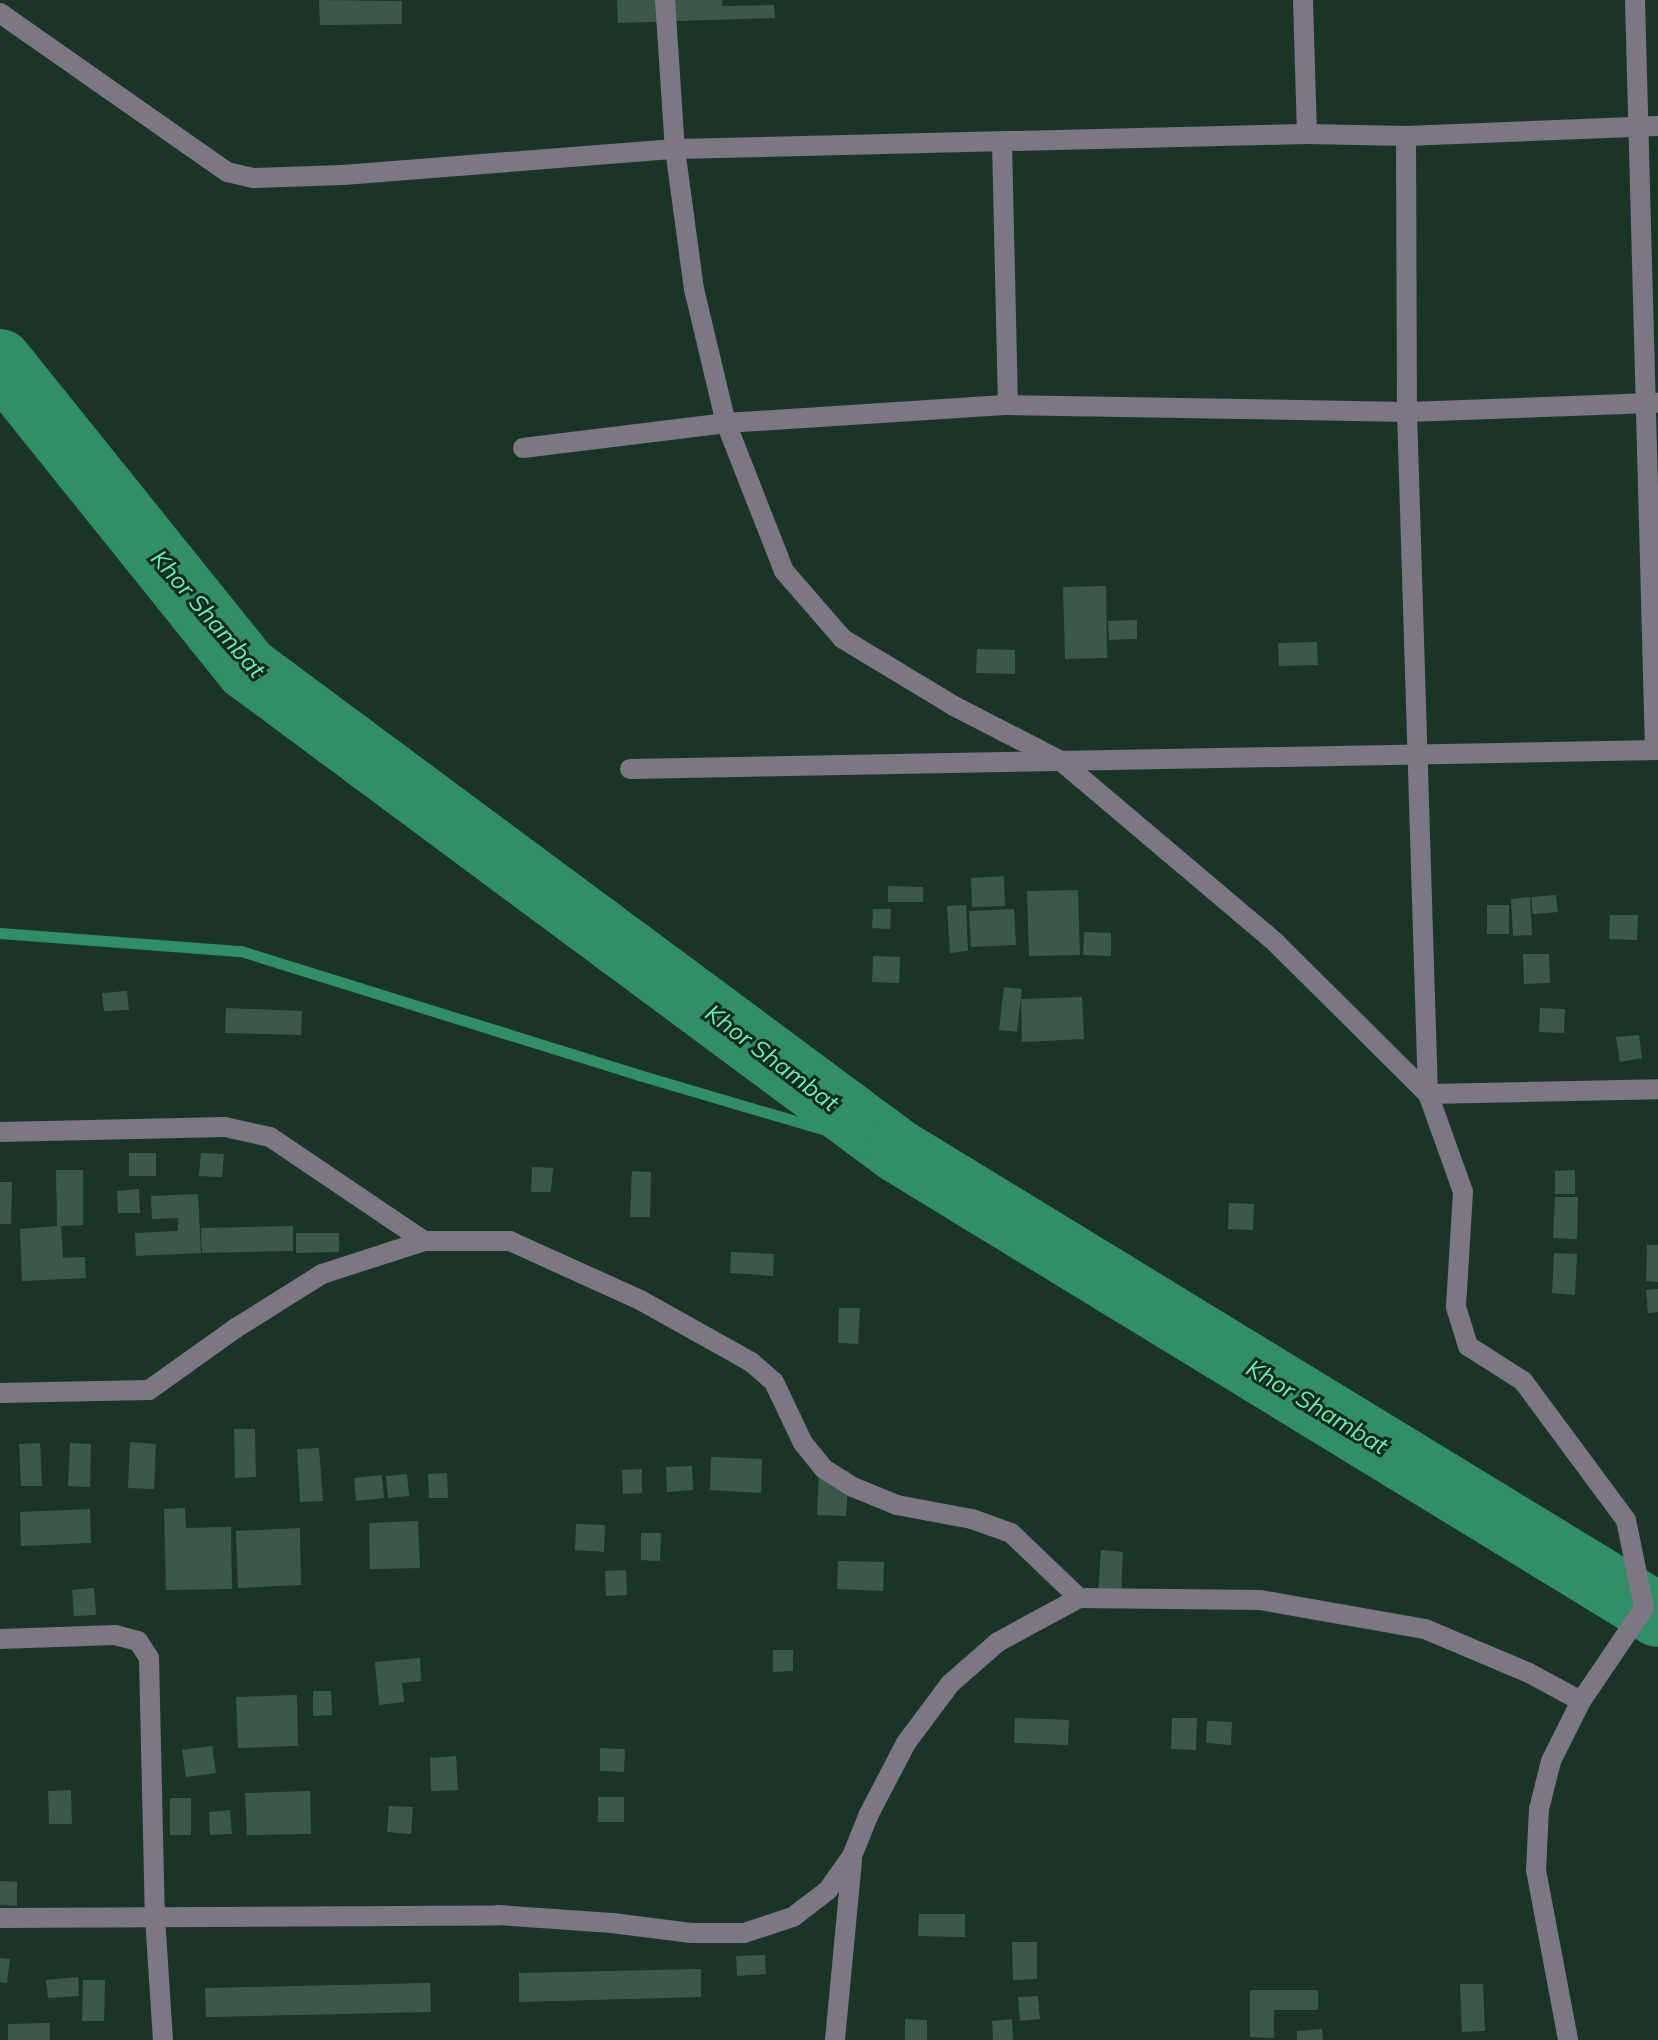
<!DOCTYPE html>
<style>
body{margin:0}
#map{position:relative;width:1658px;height:2040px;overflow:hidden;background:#1a3528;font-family:Mulish,sans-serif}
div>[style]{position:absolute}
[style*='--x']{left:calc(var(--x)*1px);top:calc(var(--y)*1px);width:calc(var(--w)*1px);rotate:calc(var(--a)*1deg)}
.stream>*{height:11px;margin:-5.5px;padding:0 5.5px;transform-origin:5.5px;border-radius:5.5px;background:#328e66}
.river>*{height:64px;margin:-32px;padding:0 32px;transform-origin:32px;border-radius:32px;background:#328e66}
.building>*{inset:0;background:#3c584a}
.minor>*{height:20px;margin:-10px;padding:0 10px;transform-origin:10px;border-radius:10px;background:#7c7783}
span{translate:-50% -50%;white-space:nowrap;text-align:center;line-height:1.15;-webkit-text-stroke:6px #102b1e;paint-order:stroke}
.water-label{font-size:24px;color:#70e9b1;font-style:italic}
</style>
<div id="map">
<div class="stream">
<i style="--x:0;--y:933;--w:242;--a:4.3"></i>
<i style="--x:241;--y:951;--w:417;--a:17.3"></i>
<i style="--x:639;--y:1075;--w:270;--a:16.4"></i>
</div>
<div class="river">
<i style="--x:0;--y:361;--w:395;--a:51.2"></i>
<i style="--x:248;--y:669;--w:809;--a:36.56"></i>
<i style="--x:898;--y:1151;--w:890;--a:31.41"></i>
</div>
<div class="building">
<i style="clip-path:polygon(319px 0,402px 1px,402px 24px,320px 25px)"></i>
<i style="clip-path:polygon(617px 0,722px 0,722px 6px,774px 5px,775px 18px,618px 23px)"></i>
<i style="clip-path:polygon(1106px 586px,1107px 658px,1065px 659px,1063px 587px)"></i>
<i style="clip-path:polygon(1137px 620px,1137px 639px,1109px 640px,1108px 621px)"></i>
<i style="clip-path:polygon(1317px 642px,1318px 665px,1279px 666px,1278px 643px)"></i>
<i style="clip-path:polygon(977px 649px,1015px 650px,1015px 674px,976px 673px)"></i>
<i style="clip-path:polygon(1004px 876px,1005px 906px,972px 907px,971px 878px)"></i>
<i style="clip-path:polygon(888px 886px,923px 887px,923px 902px,888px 902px)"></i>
<i style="clip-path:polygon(1078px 890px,1080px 955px,1029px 956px,1027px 891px)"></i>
<i style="clip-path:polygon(1556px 895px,1558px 912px,1533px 914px,1531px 897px)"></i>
<i style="clip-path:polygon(1530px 897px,1532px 935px,1513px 936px,1511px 899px)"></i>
<i style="clip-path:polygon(966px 905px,968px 951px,950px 953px,947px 906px)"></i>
<i style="clip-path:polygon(1487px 905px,1509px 905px,1509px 934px,1487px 934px)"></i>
<i style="clip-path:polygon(873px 909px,891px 909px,890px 929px,872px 928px)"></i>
<i style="clip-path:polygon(1014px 909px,1016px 945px,971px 947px,969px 911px)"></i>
<i style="clip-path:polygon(1610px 915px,1638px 915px,1637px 940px,1609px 939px)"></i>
<i style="clip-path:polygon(1084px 932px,1111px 933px,1111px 956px,1083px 955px)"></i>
<i style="clip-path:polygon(1523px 954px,1549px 954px,1550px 983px,1524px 984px)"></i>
<i style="clip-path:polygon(873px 956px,900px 957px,899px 983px,872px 982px)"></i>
<i style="clip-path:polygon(1004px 987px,1022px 989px,1017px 1032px,999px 1030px)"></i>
<i style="clip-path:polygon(127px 991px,129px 1010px,104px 1011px,102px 993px)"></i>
<i style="clip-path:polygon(1082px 997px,1084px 1039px,1022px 1042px,1021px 999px)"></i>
<i style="clip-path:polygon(226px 1008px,302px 1011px,301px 1035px,225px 1033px)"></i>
<i style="clip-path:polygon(1540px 1008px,1565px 1009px,1564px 1033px,1539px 1032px)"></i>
<i style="clip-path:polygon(1639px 1035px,1642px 1058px,1620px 1062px,1616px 1037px)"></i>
<i style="clip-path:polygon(129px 1153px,156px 1153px,156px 1176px,129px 1176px)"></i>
<i style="clip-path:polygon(201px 1153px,224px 1154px,222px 1177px,199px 1176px)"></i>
<i style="clip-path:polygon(532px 1167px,553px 1168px,551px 1192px,531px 1192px)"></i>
<i style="clip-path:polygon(56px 1170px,83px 1170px,83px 1225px,61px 1226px,63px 1258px,85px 1257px,86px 1278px,22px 1281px,20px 1229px,57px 1226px)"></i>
<i style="clip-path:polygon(1575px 1170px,1575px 1194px,1555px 1194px,1555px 1171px)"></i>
<i style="clip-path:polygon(632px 1171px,651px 1172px,650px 1217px,630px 1217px)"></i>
<i style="clip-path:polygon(0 1182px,12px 1182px,11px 1224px,0 1224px)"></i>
<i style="clip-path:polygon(139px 1189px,140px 1213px,118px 1213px,117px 1191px)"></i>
<i style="clip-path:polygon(198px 1194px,201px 1253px,136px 1256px,135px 1233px,178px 1231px,178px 1218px,152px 1219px,151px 1196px)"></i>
<i style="clip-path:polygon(1555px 1197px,1578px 1197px,1577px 1239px,1553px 1238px)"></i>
<i style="clip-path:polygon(1229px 1203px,1254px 1204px,1253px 1230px,1228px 1229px)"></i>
<i style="clip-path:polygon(293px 1226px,293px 1251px,202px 1253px,201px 1228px)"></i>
<i style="clip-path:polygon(296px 1233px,339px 1233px,339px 1252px,296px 1253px)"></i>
<i style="clip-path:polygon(1647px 1245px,1658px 1245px,1658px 1282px,1646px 1281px)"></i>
<i style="clip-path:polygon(731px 1252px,774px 1254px,773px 1276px,730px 1273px)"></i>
<i style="clip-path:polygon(1554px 1253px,1577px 1254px,1575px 1295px,1552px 1293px)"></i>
<i style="clip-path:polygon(1658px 1289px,1658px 1312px,1648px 1313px,1646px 1290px)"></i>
<i style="clip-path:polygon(839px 1308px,860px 1308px,858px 1344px,838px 1343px)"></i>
<i style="clip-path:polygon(234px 1429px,255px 1429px,256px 1477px,235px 1478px)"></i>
<i style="clip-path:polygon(130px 1442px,156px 1444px,154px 1489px,128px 1488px)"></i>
<i style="clip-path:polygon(40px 1443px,42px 1486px,21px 1486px,19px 1444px)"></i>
<i style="clip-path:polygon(70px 1443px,91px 1444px,90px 1487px,68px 1486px)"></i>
<i style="clip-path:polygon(319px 1448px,323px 1501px,300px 1502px,297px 1449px)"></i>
<i style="clip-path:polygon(711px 1457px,762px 1459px,761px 1493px,710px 1490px)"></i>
<i style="clip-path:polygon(692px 1466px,693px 1490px,667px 1492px,666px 1467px)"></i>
<i style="clip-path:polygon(642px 1469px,642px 1493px,623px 1494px,622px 1470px)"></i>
<i style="clip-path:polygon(819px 1470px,849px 1471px,846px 1516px,817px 1515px)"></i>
<i style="clip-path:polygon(447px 1473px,448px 1498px,429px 1498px,428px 1474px)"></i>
<i style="clip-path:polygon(407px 1474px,409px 1496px,388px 1498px,386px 1476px)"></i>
<i style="clip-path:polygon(382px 1475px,384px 1498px,356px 1501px,354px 1478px)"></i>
<i style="clip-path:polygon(185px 1508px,186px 1528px,231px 1527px,232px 1589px,166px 1590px,164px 1509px)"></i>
<i style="clip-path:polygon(90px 1509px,91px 1543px,21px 1546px,20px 1512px)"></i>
<i style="clip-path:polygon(418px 1521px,420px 1568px,370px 1569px,369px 1523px)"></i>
<i style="clip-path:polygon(576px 1524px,605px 1525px,604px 1552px,575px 1550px)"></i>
<i style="clip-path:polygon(300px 1528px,301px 1585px,238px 1588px,236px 1531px)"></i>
<i style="clip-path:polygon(641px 1533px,661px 1533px,660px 1561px,641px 1560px)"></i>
<i style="clip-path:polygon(1101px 1550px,1123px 1552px,1121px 1596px,1098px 1594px)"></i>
<i style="clip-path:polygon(838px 1561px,884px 1562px,883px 1591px,837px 1589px)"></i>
<i style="clip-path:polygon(626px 1570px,627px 1595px,606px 1596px,605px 1571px)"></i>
<i style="clip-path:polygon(94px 1588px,96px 1615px,74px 1616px,72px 1590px)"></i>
<i style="clip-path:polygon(773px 1650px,793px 1650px,793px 1671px,773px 1672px)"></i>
<i style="clip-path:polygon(420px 1658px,421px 1681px,402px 1683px,404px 1702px,379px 1705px,375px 1662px)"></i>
<i style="clip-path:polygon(313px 1691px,331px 1691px,332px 1715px,313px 1716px)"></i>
<i style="clip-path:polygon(297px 1695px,298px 1746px,238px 1748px,236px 1697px)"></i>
<i style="clip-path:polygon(1015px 1718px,1069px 1720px,1068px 1745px,1014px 1743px)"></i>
<i style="clip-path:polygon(1172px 1718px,1197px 1718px,1196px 1750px,1171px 1749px)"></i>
<i style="clip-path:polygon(1207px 1721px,1232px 1722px,1231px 1745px,1206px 1743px)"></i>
<i style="clip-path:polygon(212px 1746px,216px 1773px,186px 1777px,182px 1750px)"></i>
<i style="clip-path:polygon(600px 1748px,625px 1749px,624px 1772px,600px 1771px)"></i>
<i style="clip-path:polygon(456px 1756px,458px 1790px,431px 1791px,430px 1758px)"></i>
<i style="clip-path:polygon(71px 1790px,72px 1824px,49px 1824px,48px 1791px)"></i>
<i style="clip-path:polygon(310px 1791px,311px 1834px,247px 1835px,245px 1793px)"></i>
<i style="clip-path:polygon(598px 1797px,624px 1797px,624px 1822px,598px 1822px)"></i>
<i style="clip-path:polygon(170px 1798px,191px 1798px,191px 1835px,170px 1835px)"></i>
<i style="clip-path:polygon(389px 1806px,413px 1807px,411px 1834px,387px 1832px)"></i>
<i style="clip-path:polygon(230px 1810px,232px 1834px,210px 1835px,209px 1812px)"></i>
<i style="clip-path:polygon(0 1881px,17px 1882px,17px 1906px,0 1905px)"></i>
<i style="clip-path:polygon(919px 1914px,965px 1914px,965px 1937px,918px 1936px)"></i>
<i style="clip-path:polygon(1012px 1942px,1037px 1942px,1037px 1979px,1013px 1980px)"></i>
<i style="clip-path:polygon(765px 1955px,766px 1974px,737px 1976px,736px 1956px)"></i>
<i style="clip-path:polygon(0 1958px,10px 1959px,7px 1983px,0 1982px)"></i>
<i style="clip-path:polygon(701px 1969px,701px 1997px,519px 2002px,519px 1973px)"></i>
<i style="clip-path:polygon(78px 1977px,79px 1996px,48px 1998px,46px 1980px)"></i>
<i style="clip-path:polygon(83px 1980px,105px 1980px,104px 2021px,82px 2021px)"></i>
<i style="clip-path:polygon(430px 1983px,431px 2012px,206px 2017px,205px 1988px)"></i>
<i style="clip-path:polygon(1460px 1984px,1483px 1984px,1485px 2031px,1462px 2032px)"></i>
<i style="clip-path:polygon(1250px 1990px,1318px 1990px,1318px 2010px,1274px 2010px,1274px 2038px,1250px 2037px)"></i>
<i style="clip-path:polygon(1038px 1996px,1040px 2019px,1020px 2021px,1018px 1997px)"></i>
<i style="clip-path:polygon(905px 2019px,927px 2020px,927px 2040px,905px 2040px)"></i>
<i style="clip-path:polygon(1012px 2019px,1013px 2040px,993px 2040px,992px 2021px)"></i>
<i style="clip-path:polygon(50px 2023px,50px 2040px,8px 2040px,8px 2024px)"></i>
<i style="clip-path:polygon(1322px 2029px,1323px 2040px,1297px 2040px,1297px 2031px)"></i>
</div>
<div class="minor">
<i style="--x:665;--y:0;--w:149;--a:86.2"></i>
<i style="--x:675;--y:149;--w:141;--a:82.3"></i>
<i style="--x:694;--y:289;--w:138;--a:76.6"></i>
<i style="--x:726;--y:423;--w:159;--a:68.6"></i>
<i style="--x:784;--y:571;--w:90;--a:49.1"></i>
<i style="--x:843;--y:639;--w:130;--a:31.1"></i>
<i style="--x:954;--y:706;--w:120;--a:27.2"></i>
<i style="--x:1061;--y:761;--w:282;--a:40.2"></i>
<i style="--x:1276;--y:943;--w:214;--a:44.8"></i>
<i style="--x:1428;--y:1094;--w:104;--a:70.3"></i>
<i style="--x:1463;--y:1192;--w:115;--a:93.5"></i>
<i style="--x:1456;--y:1307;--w:41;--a:72.9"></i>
<i style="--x:1468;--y:1346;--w:65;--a:32.5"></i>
<i style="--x:1523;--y:1381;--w:173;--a:53.5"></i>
<i style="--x:1626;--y:1520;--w:90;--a:78.4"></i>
<i style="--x:1644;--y:1608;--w:112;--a:124.1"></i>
<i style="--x:1581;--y:1701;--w:67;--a:116.6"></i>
<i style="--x:1551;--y:1761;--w:49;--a:104"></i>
<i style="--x:1539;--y:1809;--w:61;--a:92.8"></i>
<i style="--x:1536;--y:1870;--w:173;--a:79.3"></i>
<i style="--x:1303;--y:0;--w:134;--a:88.3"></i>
<i style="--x:1635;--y:0;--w:750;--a:88.47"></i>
<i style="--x:0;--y:13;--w:277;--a:35"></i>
<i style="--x:227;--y:172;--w:27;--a:13"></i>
<i style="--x:253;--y:178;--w:90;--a:-1.9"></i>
<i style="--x:343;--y:175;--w:333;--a:-4.5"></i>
<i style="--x:675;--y:149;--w:632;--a:-1.36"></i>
<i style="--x:1307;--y:134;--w:99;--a:1.2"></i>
<i style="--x:1406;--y:136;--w:252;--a:-2.3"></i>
<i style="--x:1406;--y:136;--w:276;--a:89.8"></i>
<i style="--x:1407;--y:412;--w:682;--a:88.24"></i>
<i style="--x:1428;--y:1094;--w:230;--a:-1.2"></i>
<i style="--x:1002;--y:142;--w:263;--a:88.7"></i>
<i style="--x:523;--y:448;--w:205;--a:-7"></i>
<i style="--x:726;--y:423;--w:283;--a:-3.7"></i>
<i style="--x:1008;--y:405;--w:399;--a:1"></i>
<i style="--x:1407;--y:412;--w:251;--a:-2.1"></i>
<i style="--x:630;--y:769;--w:1028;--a:-1.06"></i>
<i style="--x:0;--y:1132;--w:225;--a:-1.3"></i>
<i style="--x:225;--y:1127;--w:46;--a:12.5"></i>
<i style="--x:270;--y:1137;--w:186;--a:34"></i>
<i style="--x:0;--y:1393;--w:149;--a:-1.2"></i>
<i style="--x:149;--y:1390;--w:107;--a:-35.5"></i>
<i style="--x:236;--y:1328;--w:102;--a:-32.1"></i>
<i style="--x:322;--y:1274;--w:107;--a:-17.9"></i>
<i style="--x:424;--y:1241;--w:86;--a:0"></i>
<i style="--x:510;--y:1241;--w:145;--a:24.4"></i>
<i style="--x:642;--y:1301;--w:125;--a:29.2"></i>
<i style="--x:751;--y:1362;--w:30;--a:41"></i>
<i style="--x:774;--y:1382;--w:68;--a:64.6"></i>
<i style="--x:803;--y:1443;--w:33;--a:51"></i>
<i style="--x:824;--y:1469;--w:34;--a:32"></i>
<i style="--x:853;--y:1487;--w:48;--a:22.2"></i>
<i style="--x:897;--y:1505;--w:76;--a:10.6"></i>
<i style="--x:972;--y:1519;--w:41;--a:19.7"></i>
<i style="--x:1011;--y:1533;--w:94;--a:43.7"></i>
<i style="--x:0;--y:1639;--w:115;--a:-2"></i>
<i style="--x:115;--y:1635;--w:24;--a:15"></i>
<i style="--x:138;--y:1641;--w:20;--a:57"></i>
<i style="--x:149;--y:1658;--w:259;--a:88.7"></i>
<i style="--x:155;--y:1917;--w:123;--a:86.3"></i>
<i style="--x:0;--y:1918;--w:498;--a:-0.3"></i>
<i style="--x:498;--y:1915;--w:114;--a:4"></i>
<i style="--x:612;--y:1923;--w:80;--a:7.2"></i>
<i style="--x:691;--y:1933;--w:53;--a:0"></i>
<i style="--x:744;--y:1933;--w:52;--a:-18.1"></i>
<i style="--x:793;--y:1917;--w:44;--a:-37.6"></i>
<i style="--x:828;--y:1890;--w:42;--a:-54.8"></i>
<i style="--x:852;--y:1856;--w:45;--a:-68"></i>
<i style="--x:869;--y:1814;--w:80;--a:-62.5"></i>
<i style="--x:906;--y:1743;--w:74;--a:-53.3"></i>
<i style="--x:950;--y:1684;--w:64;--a:-41.2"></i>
<i style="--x:998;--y:1642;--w:92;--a:-28.5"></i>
<i style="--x:1079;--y:1598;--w:181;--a:0.6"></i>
<i style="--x:1260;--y:1600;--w:168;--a:10"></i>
<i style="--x:1425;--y:1629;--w:113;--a:22.9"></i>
<i style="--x:1529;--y:1673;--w:59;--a:28.3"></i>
<i style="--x:835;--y:2040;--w:181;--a:-84.6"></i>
</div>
<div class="water-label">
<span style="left:208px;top:614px;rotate:49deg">Khor Shambat</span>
<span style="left:772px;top:1058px;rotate:37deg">Khor Shambat</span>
<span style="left:1317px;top:1407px;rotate:31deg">Khor Shambat</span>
</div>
</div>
